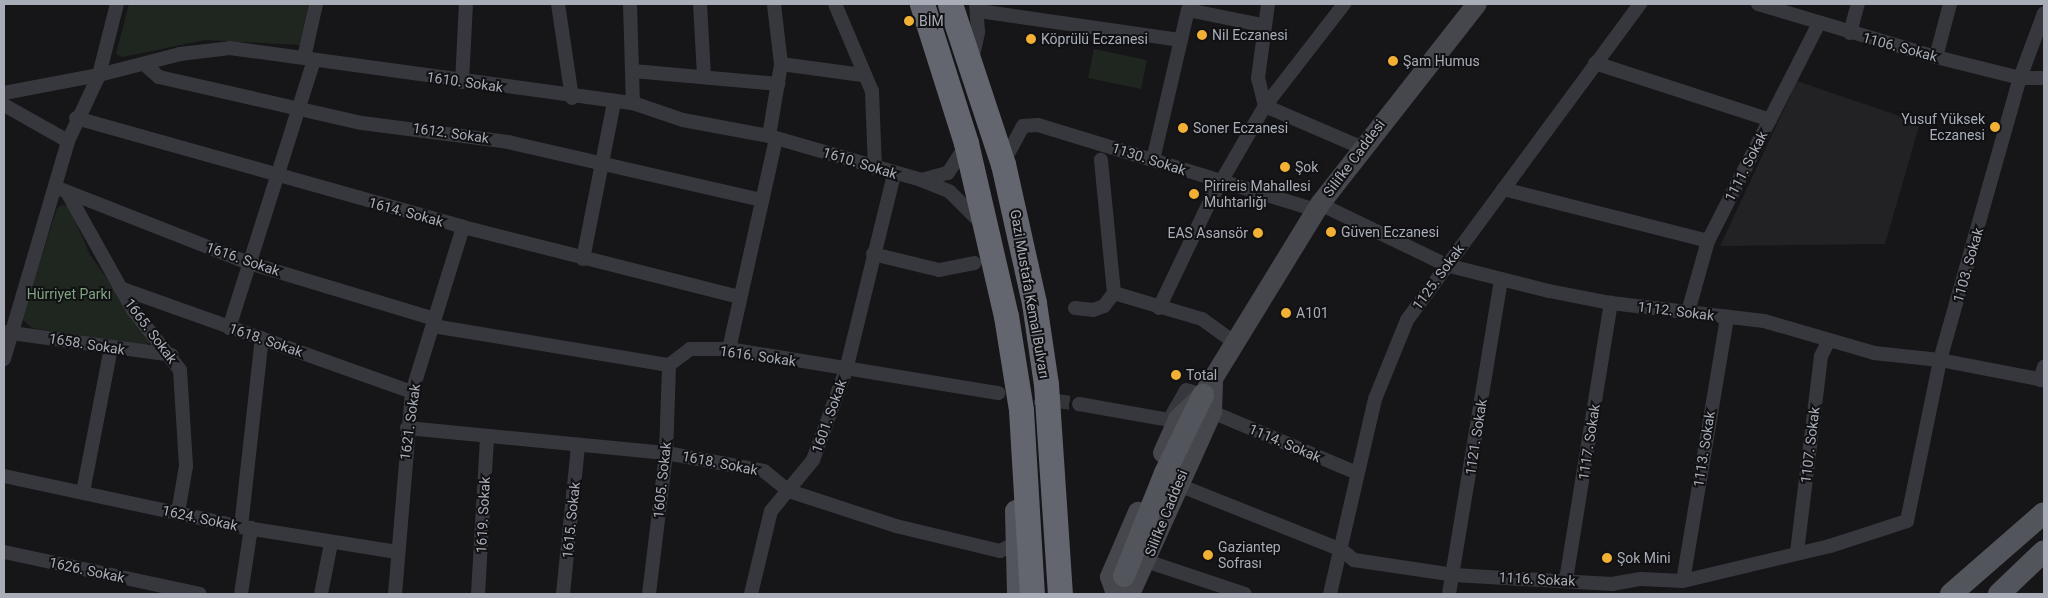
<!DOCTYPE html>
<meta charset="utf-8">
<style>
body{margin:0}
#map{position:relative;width:2048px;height:598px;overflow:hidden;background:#161618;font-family:Roboto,sans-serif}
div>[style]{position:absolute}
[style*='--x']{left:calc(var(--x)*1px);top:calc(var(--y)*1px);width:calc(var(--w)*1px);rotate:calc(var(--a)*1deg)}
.built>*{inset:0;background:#222225}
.green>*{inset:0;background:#1e261f}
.street-tunnel>*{height:14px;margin-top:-7px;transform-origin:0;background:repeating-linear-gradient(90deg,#333438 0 14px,transparent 0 21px)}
.street>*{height:14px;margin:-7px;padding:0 7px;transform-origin:7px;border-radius:7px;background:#37383d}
.secondary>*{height:20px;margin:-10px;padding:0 10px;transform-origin:10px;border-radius:10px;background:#45474d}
.primary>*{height:22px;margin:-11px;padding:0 11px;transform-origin:11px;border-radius:11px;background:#53555c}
.highway>*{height:25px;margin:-12.5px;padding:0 12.5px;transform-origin:12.5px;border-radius:12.5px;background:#63666e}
.dots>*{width:14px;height:14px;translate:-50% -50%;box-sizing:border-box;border:2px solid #111113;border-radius:50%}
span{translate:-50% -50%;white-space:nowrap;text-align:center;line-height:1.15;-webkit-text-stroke:4px #111113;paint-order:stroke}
.poi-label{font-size:14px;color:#a8adb8}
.left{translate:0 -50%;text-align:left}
.right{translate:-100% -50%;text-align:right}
.street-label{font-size:14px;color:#a8adb8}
.park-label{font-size:14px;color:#7fa381}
.frame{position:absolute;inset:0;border:5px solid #a8adb8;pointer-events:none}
</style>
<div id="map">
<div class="built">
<i style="clip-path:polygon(1797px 81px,1920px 123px,1885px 244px,1720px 246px)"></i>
</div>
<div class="green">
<i style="clip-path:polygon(129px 4px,308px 4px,300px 45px,205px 40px,123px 57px,116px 54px)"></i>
<i style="clip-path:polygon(1094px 49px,1147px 60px,1141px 89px,1088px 78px)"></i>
<i style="clip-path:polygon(62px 205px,69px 206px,90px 255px,151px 340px,147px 345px,32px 328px,22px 319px,57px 208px)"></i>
</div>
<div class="street-tunnel">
<i style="--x:1014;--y:395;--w:66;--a:7.9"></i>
</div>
<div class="street">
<i style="--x:558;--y:4;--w:95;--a:81.5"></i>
<i style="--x:630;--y:4;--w:99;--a:88.3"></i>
<i style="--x:700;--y:4;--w:72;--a:86.8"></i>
<i style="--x:835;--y:4;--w:95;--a:67"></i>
<i style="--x:872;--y:91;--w:77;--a:87.8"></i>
<i style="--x:1268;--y:4;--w:75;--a:97.7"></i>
<i style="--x:1258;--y:78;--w:29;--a:76"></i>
<i style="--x:1265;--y:106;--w:103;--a:23.3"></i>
<i style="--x:1758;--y:4;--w:186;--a:16.6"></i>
<i style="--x:1936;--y:57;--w:87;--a:14"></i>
<i style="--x:2020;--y:78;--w:24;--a:0"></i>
<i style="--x:979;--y:11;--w:204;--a:8.2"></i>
<i style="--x:1850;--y:33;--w:30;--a:-75"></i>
<i style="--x:1936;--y:57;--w:55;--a:-75.2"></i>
<i style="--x:304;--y:58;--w:55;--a:-77.5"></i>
<i style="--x:972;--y:59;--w:28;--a:-77"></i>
<i style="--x:978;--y:32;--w:28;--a:-94"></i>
<i style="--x:1595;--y:63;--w:184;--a:18"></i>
<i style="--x:144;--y:64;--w:20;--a:41"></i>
<i style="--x:159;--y:77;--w:208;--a:12.8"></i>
<i style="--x:362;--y:123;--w:147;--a:7.4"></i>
<i style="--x:508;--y:142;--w:260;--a:12.9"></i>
<i style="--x:781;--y:64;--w:82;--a:7.7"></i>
<i style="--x:633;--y:71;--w:146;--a:5.1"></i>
<i style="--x:462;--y:82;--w:78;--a:-87.1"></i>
<i style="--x:4;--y:93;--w:97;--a:-10.7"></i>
<i style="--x:99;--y:75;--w:84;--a:-14.5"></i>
<i style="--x:180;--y:54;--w:50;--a:-6.8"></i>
<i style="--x:230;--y:48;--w:407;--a:7.8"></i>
<i style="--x:633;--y:103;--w:53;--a:18.8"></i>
<i style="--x:683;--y:120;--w:87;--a:10.5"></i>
<i style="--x:769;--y:136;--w:158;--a:16.1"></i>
<i style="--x:921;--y:180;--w:31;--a:22"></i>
<i style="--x:950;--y:192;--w:40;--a:45"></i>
<i style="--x:4;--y:105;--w:73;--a:29.4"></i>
<i style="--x:76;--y:118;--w:402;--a:15.7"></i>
<i style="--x:463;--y:227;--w:285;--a:14.2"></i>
<i style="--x:769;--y:136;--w:73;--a:-80.5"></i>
<i style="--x:781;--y:64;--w:60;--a:-96.7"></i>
<i style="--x:1153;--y:160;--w:154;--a:-76.9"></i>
<i style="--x:1188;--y:10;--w:76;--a:11.5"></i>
<i style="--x:1003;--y:163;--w:42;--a:-61.6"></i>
<i style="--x:1023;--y:126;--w:15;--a:-4"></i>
<i style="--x:1038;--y:125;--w:291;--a:17"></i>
<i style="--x:921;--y:180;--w:28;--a:-15"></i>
<i style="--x:948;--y:173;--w:31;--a:-57"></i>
<i style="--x:55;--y:187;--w:208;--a:21.4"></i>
<i style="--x:249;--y:263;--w:194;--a:16.8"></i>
<i style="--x:1503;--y:189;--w:211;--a:14.2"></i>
<i style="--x:67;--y:192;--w:135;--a:60.8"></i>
<i style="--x:133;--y:310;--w:76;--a:51.9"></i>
<i style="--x:180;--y:370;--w:96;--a:86.4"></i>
<i style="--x:186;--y:466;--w:48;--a:99.7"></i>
<i style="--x:1320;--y:204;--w:140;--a:25.8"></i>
<i style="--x:1446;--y:265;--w:106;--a:14.2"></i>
<i style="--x:1549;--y:291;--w:63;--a:11"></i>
<i style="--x:1611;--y:303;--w:154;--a:6.7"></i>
<i style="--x:1764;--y:321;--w:115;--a:16.2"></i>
<i style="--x:1874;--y:353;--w:66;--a:6.1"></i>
<i style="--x:1940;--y:360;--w:106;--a:10.9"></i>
<i style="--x:873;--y:254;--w:68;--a:13.6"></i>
<i style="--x:939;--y:270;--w:36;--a:-11"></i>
<i style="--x:583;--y:259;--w:160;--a:-78.8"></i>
<i style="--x:120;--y:288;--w:310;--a:19.6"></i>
<i style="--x:1114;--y:293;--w:92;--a:16.5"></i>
<i style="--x:1202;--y:319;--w:39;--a:36"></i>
<i style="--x:1075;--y:308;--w:18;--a:6"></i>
<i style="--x:1093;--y:310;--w:12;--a:-20"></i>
<i style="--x:1104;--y:306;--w:16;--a:-52"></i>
<i style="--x:1114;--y:293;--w:134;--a:-95.6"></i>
<i style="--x:1159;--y:308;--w:121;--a:-64.5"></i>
<i style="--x:1211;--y:199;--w:108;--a:-59.9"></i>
<i style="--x:1265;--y:106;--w:129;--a:-52.2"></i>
<i style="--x:1688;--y:312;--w:74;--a:-74.3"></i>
<i style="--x:1708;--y:241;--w:242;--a:-63"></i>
<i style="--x:433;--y:326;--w:239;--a:9.4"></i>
<i style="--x:669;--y:365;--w:26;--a:-37"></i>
<i style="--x:690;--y:349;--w:39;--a:0"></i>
<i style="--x:729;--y:349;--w:273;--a:9.3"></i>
<i style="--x:229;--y:328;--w:281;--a:-72.4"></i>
<i style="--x:4;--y:332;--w:169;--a:7.8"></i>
<i style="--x:729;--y:349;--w:216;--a:-77.4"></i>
<i style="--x:4;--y:359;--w:227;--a:-73.6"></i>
<i style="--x:68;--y:141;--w:73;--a:-64.8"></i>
<i style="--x:99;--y:75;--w:73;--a:-75.8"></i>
<i style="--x:2040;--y:380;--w:14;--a:-73"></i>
<i style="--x:1079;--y:404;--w:91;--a:10.1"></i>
<i style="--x:1169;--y:420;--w:34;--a:-60"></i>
<i style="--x:1186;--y:390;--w:18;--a:16"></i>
<i style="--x:1212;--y:412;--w:157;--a:22.8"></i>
<i style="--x:407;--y:428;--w:260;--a:5.5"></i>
<i style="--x:666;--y:453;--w:100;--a:10.4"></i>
<i style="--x:764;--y:471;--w:32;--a:39"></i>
<i style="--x:789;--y:491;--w:113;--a:18.1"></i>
<i style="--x:896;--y:526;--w:107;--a:13.5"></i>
<i style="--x:1000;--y:551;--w:18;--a:-27"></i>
<i style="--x:4;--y:476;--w:242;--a:12.1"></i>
<i style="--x:241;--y:527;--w:158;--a:9.1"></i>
<i style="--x:1176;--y:484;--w:179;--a:21.7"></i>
<i style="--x:1342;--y:550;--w:16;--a:40"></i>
<i style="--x:1354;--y:560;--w:101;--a:8.5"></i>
<i style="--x:1454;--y:575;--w:158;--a:3.3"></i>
<i style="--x:1612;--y:584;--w:29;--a:-10"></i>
<i style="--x:1641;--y:579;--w:42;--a:2.7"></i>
<i style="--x:1683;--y:581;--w:151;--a:-13.4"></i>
<i style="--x:1830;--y:546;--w:81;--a:-18"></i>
<i style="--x:1907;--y:521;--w:164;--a:-78.4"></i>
<i style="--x:1940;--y:360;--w:293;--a:-74.2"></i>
<i style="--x:2020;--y:78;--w:69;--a:-69.7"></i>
<i style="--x:83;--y:492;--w:147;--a:-79"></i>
<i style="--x:241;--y:527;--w:190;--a:-83.7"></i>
<i style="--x:4;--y:552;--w:200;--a:12.1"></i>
<i style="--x:1797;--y:552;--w:197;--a:-83"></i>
<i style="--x:1821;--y:356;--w:18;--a:-63"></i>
<i style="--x:1146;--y:561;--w:104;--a:18.4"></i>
<i style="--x:1566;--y:580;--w:281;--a:-80.8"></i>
<i style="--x:1683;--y:581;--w:268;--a:-80.5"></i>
<i style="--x:241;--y:594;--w:67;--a:-81.4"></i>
<i style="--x:321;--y:594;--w:52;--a:-78.9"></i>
<i style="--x:395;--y:594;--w:203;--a:-85.2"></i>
<i style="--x:412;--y:392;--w:173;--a:-72.8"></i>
<i style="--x:478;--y:594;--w:158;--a:-86.7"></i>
<i style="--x:563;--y:594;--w:148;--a:-84.2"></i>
<i style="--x:649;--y:594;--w:142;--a:-83.1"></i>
<i style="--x:666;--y:453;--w:88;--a:-88"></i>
<i style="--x:751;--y:594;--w:85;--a:-76.5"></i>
<i style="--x:771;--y:511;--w:66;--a:-50.5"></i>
<i style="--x:813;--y:460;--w:96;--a:-69.9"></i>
<i style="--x:846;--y:370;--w:202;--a:-76.2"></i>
<i style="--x:1330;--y:594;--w:200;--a:-77"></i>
<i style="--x:1375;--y:399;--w:85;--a:-67.9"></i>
<i style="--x:1407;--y:320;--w:393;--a:-53.6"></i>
<i style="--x:1449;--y:594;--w:319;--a:-80.6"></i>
</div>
<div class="secondary">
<i style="--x:1163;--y:453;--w:37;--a:-66"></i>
<i style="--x:1178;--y:419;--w:35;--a:-44"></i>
<i style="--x:1203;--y:395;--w:224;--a:-58.5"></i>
<i style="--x:1320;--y:204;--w:254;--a:-51.9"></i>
<i style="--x:1116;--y:594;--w:18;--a:-109"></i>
<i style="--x:1110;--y:577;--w:71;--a:-66.7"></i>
<i style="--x:1130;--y:594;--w:200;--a:-65.7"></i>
<i style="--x:1212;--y:412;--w:32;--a:-88"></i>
</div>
<div class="primary">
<i style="--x:1016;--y:511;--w:83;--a:88.6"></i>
<i style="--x:1124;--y:576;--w:111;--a:-68.3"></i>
<i style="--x:1165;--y:473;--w:87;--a:-64"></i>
<i style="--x:1951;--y:594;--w:123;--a:-41.1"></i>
<i style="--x:1999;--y:594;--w:62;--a:-43.7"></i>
</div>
<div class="highway">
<i style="--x:922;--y:4;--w:146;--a:72.4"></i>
<i style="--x:966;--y:143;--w:178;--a:77"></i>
<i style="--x:1006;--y:316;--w:95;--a:80.9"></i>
<i style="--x:1021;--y:410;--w:184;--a:86.6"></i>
<i style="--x:950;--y:4;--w:169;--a:71.7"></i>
<i style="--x:1003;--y:164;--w:142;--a:77.4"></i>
<i style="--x:1034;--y:303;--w:82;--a:81.6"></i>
<i style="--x:1046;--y:384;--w:210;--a:86.2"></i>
</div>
<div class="dots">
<i style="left:909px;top:21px;background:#f2b134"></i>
<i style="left:1202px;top:35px;background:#f2b134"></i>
<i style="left:1031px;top:39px;background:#f2b134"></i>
<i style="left:1393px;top:61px;background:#f2b134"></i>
<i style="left:1995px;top:127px;background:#f2b134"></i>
<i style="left:1183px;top:128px;background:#f2b134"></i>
<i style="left:1285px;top:167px;background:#f2b134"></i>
<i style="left:1194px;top:194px;background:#f2b134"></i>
<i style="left:1331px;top:232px;background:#f2b134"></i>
<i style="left:1258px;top:233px;background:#f2b134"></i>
<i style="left:1286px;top:313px;background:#f2b134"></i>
<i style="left:1176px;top:375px;background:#f2b134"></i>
<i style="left:1208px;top:555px;background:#f2b134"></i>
<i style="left:1607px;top:558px;background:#f2b134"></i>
</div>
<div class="poi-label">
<span class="left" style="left:919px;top:21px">BİM</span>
<span class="left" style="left:1212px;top:35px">Nil Eczanesi</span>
<span class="left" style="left:1041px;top:39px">Köprülü Eczanesi</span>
<span class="left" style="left:1403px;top:61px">Şam Humus</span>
<span class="right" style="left:1985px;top:127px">Yusuf Yüksek<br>Eczanesi</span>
<span class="left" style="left:1193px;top:128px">Soner Eczanesi</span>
<span class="left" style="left:1295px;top:167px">Şok</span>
<span class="left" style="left:1204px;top:194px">Pirireis Mahallesi<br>Muhtarlığı</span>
<span class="left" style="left:1341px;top:232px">Güven Eczanesi</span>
<span class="right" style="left:1248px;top:233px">EAS Asansör</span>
<span class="left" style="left:1296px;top:313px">A101</span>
<span class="left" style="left:1186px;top:375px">Total</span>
<span class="left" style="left:1218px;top:555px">Gaziantep<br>Sofrası</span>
<span class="left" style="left:1617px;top:558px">Şok Mini</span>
</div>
<div class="street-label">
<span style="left:1900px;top:47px;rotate:15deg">1106. Sokak</span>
<span style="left:465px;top:82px;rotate:8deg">1610. Sokak</span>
<span style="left:451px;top:133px;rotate:8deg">1612. Sokak</span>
<span style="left:1354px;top:158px;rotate:-53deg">Silifke Caddesi</span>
<span style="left:1149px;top:159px;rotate:18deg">1130. Sokak</span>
<span style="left:860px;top:163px;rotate:17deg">1610. Sokak</span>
<span style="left:1746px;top:166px;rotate:-63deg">1111. Sokak</span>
<span style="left:406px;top:212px;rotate:15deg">1614. Sokak</span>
<span style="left:243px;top:259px;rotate:19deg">1616. Sokak</span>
<span style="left:1968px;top:265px;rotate:-74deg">1103. Sokak</span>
<span style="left:1438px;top:277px;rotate:-54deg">1125. Sokak</span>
<span style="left:1030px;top:294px;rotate:80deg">Gazi Mustafa Kemal Bulvarı</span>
<span style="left:1676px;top:311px;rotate:7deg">1112. Sokak</span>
<span style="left:151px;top:331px;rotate:53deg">1665. Sokak</span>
<span style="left:266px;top:340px;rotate:19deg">1618. Sokak</span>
<span style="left:87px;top:344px;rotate:9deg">1658. Sokak</span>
<span style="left:758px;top:356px;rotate:8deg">1616. Sokak</span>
<span style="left:829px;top:416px;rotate:-70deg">1601. Sokak</span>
<span style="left:410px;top:422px;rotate:-82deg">1621. Sokak</span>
<span style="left:1476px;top:437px;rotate:-81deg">1121. Sokak</span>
<span style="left:1589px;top:442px;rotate:-81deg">1117. Sokak</span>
<span style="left:1285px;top:443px;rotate:23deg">1114. Sokak</span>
<span style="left:1810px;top:445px;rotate:-83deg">1107. Sokak</span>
<span style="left:1704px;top:449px;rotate:-81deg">1113. Sokak</span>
<span style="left:720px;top:463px;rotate:11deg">1618. Sokak</span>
<span style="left:662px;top:480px;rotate:-84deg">1605. Sokak</span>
<span style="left:1166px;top:513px;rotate:-68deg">Silifke Caddesi</span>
<span style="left:483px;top:515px;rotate:-87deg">1619. Sokak</span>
<span style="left:200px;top:518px;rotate:12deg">1624. Sokak</span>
<span style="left:571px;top:520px;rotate:-84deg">1615. Sokak</span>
<span style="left:87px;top:570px;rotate:12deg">1626. Sokak</span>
<span style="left:1537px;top:579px;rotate:3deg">1116. Sokak</span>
</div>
<div class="park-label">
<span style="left:69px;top:294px">Hürriyet Parkı</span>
</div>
<div class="frame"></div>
</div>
